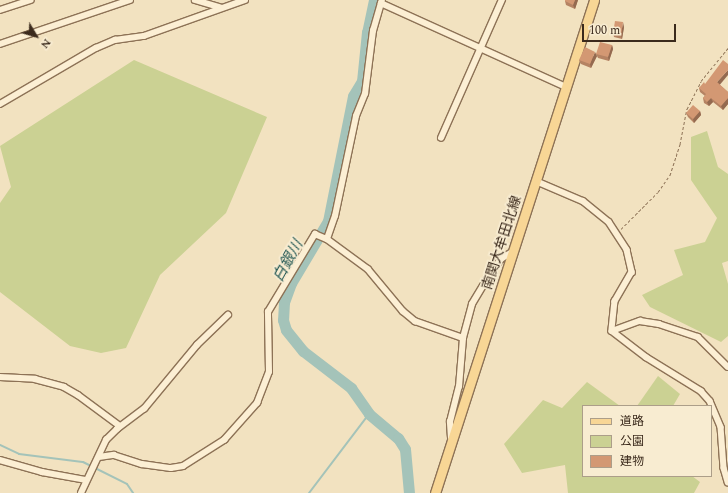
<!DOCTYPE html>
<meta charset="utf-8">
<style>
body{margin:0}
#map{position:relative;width:728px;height:493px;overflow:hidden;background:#f2e2c0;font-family:Spectral,"Noto Sans JP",serif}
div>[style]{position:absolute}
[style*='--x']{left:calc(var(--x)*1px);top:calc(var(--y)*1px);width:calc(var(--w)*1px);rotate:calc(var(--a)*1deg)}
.green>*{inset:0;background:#cbd193}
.stream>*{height:2px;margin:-1px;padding:0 1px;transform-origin:1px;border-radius:1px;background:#a4c3b9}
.river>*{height:11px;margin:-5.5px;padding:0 5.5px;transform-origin:5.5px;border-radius:5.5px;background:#a4c3b9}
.path>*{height:1px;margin-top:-0.5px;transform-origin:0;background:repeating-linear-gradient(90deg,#8d7256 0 3px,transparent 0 5px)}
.roads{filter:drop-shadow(1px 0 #8d7256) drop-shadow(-1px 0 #8d7256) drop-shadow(0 1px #8d7256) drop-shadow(0 -1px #8d7256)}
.street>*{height:5.5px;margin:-2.75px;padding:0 2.75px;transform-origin:2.75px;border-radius:2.75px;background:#fcefd4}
.primary>*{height:9px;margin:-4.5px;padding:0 4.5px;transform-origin:4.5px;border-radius:4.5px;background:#f8d695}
.wall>*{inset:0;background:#b58363}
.shaded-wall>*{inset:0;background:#946a50}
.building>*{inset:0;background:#d39873}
span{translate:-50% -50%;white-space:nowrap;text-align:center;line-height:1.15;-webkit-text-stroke:3.5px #f8ecd1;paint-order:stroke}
.street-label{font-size:14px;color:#3b2a1c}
.water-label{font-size:15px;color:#2a5c57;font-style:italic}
.legend{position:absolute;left:582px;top:405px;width:130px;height:72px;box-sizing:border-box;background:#f8ecd1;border:1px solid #ac9e89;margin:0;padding:5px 7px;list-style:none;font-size:12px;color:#3b2a1c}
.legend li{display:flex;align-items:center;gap:8px;height:20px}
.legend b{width:20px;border:1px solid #ac9e89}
.north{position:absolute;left:16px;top:16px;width:40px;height:40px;-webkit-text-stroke:3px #f8ecd1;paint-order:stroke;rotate:128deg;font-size:11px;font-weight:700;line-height:16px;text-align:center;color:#3b2a1c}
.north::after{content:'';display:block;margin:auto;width:14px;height:18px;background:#3b2a1c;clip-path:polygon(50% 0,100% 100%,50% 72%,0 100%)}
.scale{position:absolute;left:582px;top:24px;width:94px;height:18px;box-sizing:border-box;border:2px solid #3b2a1c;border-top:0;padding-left:5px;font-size:12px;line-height:14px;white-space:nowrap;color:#3b2a1c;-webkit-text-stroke:3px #f8ecd1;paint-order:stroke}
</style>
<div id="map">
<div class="green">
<i style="clip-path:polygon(134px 60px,267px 117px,226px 213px,160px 275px,126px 348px,101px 353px,70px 346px,0 292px,0 203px,11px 187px,0 146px)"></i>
<i style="clip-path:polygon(707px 131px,718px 167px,728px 174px,728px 261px,722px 263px,728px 284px,728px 336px,721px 342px,650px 307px,642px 295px,683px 275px,674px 250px,705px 242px,717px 218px,691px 180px,691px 137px)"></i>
<i style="clip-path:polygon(658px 376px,680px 394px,673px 406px,637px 406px)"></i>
<i style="clip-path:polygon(587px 382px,620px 406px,583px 406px,583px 476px,692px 476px,700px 482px,694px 493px,568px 493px,565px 465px,522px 473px,504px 444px,543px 400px,562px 408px)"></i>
</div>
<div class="stream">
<i style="--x:0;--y:445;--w:21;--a:25"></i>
<i style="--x:19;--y:454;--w:64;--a:7.1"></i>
<i style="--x:83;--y:462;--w:49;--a:26.6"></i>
<i style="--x:127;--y:484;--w:11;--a:56"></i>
<i style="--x:309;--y:493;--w:99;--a:-52.8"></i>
</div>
<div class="river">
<i style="--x:374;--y:0;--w:33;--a:102"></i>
<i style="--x:367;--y:32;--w:49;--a:95.8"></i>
<i style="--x:362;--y:81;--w:17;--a:121"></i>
<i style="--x:353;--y:96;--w:127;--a:101.3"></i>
<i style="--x:328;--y:221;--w:72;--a:120.8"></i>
<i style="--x:291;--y:283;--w:20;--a:110"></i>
<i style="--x:284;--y:302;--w:18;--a:93"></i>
<i style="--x:283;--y:320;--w:10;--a:73"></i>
<i style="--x:286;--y:330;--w:27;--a:51"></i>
<i style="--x:303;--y:351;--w:61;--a:37.6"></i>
<i style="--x:351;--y:388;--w:32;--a:55"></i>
<i style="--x:369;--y:414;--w:38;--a:40"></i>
<i style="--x:398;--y:438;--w:13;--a:58"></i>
<i style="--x:405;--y:449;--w:44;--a:84.8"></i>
</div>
<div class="path">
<i style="--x:621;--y:229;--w:52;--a:-45"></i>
<i style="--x:658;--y:192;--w:21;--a:-55"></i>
<i style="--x:670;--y:175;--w:33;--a:-72"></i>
<i style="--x:680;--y:144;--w:36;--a:-79"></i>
<i style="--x:687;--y:109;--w:31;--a:-63"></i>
<i style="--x:701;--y:81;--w:43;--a:-50.7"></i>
</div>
<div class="roads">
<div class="street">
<i style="--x:195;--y:0;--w:26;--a:16"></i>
<i style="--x:381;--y:3;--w:203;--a:24.4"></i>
<i style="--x:0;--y:10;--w:32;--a:-18"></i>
<i style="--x:0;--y:44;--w:137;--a:-18.7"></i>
<i style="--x:0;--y:104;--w:111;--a:-30.3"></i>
<i style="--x:96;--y:48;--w:21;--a:-23"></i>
<i style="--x:115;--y:40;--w:29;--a:-8"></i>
<i style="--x:144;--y:36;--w:107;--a:-19.6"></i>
<i style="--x:441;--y:138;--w:151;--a:-66.2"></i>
<i style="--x:536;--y:181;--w:51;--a:23.1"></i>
<i style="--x:583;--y:201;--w:33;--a:39"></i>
<i style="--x:609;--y:222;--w:33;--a:57"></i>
<i style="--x:627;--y:250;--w:23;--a:77"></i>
<i style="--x:632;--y:272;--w:34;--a:120"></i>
<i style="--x:615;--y:301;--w:30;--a:96"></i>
<i style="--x:327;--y:239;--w:51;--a:36.2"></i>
<i style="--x:368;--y:269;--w:55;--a:50.2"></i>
<i style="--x:403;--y:311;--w:16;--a:40"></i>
<i style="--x:415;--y:321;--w:51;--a:19.5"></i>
<i style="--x:612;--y:331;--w:43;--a:37.4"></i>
<i style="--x:646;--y:357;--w:65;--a:31.7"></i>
<i style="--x:701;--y:391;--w:13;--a:48"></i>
<i style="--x:710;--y:401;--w:28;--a:67"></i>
<i style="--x:721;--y:427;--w:41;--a:85.8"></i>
<i style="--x:724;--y:468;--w:15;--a:74"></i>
<i style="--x:612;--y:331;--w:30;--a:-20"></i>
<i style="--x:640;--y:321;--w:19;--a:9"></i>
<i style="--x:659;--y:324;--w:41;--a:18.4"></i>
<i style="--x:698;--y:337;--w:42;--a:45"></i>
<i style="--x:0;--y:377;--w:35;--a:3"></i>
<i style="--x:35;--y:379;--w:30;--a:15"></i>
<i style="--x:64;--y:387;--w:16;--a:30"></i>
<i style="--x:78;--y:395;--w:52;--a:36.4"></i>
<i style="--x:451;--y:438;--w:16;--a:-94"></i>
<i style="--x:450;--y:422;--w:36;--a:-76"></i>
<i style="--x:459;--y:387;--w:49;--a:-85.3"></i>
<i style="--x:463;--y:338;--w:35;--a:-75"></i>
<i style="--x:472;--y:304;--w:37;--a:-59"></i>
<i style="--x:491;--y:272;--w:16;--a:-52"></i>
<i style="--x:501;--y:259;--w:13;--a:-32"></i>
<i style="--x:99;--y:457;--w:15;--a:-8"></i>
<i style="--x:114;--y:455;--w:29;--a:18"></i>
<i style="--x:142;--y:464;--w:29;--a:8"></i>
<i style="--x:171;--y:468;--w:12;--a:-9"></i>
<i style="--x:183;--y:466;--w:49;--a:-32.4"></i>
<i style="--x:224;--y:440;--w:50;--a:-48.3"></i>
<i style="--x:257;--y:403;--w:33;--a:-69"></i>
<i style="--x:269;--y:372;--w:60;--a:-91"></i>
<i style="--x:268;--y:312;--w:91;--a:-58.9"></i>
<i style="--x:315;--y:234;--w:13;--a:23"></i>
<i style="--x:327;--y:239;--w:24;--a:-71"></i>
<i style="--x:335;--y:216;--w:102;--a:-78.1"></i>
<i style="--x:356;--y:116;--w:24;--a:-68"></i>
<i style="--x:365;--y:94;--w:64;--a:-82.8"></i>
<i style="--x:373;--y:31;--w:32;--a:-74"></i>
<i style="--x:0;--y:460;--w:44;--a:15.9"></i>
<i style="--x:42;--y:472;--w:45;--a:10.3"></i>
<i style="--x:81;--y:493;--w:59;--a:-64.7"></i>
<i style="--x:106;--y:440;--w:16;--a:-45"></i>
<i style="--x:117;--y:429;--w:34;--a:-37"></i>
<i style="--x:144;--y:409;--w:83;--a:-50.4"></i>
<i style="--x:197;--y:345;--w:43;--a:-44.1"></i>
</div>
<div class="primary">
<i style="--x:435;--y:493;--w:518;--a:-72.12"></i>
</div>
</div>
<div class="wall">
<i style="clip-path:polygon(565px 0,578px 0,575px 9px,566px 5px,565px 1px)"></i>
<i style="clip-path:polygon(624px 27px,622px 39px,614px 37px,613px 33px)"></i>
<i style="clip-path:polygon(612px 45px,613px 49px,609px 61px,598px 58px,596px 54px)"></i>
<i style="clip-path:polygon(597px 56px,591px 68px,581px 64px,579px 60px)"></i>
<i style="clip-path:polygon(705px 84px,720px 85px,728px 92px,728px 104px,723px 110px,713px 102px,709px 106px,704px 103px,703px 98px,705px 96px,700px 92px,699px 88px)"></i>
<i style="clip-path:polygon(700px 111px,701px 115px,694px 123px,688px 117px,686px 113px)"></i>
</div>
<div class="shaded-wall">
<i style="clip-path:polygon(575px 0,578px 0,575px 9px,573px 5px)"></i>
<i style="clip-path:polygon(623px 22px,624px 27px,622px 39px,621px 35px)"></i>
<i style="clip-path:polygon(612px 45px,613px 49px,609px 61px,608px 57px)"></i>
<i style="clip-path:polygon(595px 52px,597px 56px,591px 68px,590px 64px)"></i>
<i style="clip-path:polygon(728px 70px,728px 75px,718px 87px,717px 82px)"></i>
<i style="clip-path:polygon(711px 98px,713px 102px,709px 106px,707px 102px)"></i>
<i style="clip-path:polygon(728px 98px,728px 104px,723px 110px,721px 106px)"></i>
<i style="clip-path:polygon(700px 111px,701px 115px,694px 123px,693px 119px)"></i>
</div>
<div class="building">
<i style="clip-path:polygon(565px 0,575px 0,573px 5px,565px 1px)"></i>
<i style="clip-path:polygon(615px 21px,623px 22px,621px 35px,613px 33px)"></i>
<i style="clip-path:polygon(600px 42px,612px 45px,608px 57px,596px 54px)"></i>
<i style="clip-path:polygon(585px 47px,595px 52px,590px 64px,579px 60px)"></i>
<i style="clip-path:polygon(723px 60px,728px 64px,728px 70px,717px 82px,728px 92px,728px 98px,721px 106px,711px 98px,707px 102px,703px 98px,706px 94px,699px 88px,704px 82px,705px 84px)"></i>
<i style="clip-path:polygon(693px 105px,700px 111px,693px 119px,686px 113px)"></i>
</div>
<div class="street-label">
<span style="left:502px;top:243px;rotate:-72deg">南関大牟田北線</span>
</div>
<div class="water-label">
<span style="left:288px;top:261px;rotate:-61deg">白銀川</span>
</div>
<ul class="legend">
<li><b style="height:5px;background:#f8d695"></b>道路</li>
<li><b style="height:11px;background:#cbd193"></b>公園</li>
<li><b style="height:11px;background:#d39873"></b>建物</li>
</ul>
<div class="north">N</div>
<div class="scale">100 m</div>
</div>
